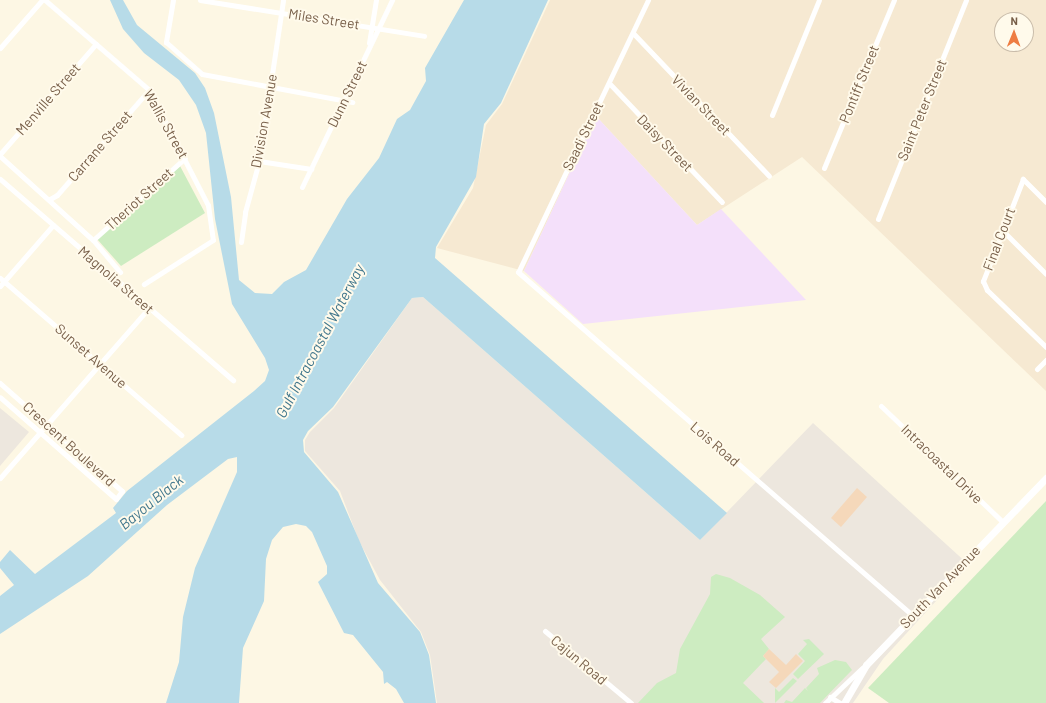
<!DOCTYPE html>
<style>
body{margin:0}
#map{position:relative;width:1046px;height:703px;overflow:hidden;background:#fdf7e4;font-family:Barlow,sans-serif}
div>[style]{position:absolute}
[style*='--x']{left:calc(var(--x)*1px);top:calc(var(--y)*1px);width:calc(var(--w)*1px);rotate:calc(var(--a)*1deg)}
.residential>*{inset:0;background:#f6e9d2}
.industrial>*{inset:0;background:#ede7de}
.education>*{inset:0;background:#f4e0fa}
.green>*{inset:0;background:#cdecc1}
.water>*{inset:0;background:#b7dbe8}
.building>*{inset:0;background:#f5d8ba}
.minor>*{height:5px;margin:-2.5px;padding:0 2.5px;transform-origin:2.5px;border-radius:2.5px;background:#fff}
.secondary>*{height:7px;margin:-3.5px;padding:0 3.5px;transform-origin:3.5px;border-radius:3.5px;background:#fff}
span{translate:-50% -50%;white-space:nowrap;text-align:center;line-height:1.15;-webkit-text-stroke:4px #fffaeb;paint-order:stroke}
.street-label{font-size:14px;color:#775e48}
.water-label{font-size:15px;color:#40768c;font-style:italic}
.north{position:absolute;left:994px;top:12px;width:40px;height:40px;box-sizing:border-box;background:#fffaeb;border:1px solid #c9bcaa;border-radius:50%;rotate:1deg;font-size:11px;font-weight:700;line-height:16px;text-align:center;color:#775e48}
.north::after{content:'';display:block;margin:auto;width:14px;height:18px;background:#ee7d42;clip-path:polygon(50% 0,100% 100%,50% 72%,0 100%)}
</style>
<div id="map">
<div class="residential">
<i style="clip-path:polygon(evenodd,550px 0,1046px 0,1046px 391px,802px 157px,697px 225px,596px 116px,524px 271px,437px 248px,473px 188px,486px 125px,502px 104px,550px 0,1002px 20px,1026px 20px,1026px 44px,1002px 44px,1002px 20px)"></i>
</div>
<div class="industrial">
<i style="clip-path:polygon(423px 297px,700px 540px,813px 423px,969px 565px,883px 659px,853px 703px,437px 703px,430px 655px,421px 632px,380px 580px,359px 541px,340px 491px,305px 451px,305px 440px,310px 432px,334px 408px,412px 298px)"></i>
<i style="clip-path:polygon(0 408px,29px 432px,0 466px)"></i>
</div>
<div class="education">
<i style="clip-path:polygon(596px 116px,697px 225px,721px 209px,806px 300px,583px 324px,524px 271px)"></i>
</div>
<div class="green">
<i style="clip-path:polygon(180px 166px,205px 213px,121px 266px,97px 239px)"></i>
<i style="clip-path:polygon(1046px 501px,1046px 703px,889px 703px,868px 688px)"></i>
<i style="clip-path:polygon(716px 574px,730px 578px,760px 595px,785px 617px,761px 639px,769px 649px,763px 656px,766px 659px,743px 683px,764px 703px,638px 703px,657px 683px,676px 673px,680px 649px,710px 594px,711px 577px)"></i>
<i style="clip-path:polygon(809px 639px,824px 654px,798px 679px,793px 674px,805px 661px,798px 654px,807px 644px,803px 640px)"></i>
<i style="clip-path:polygon(835px 660px,846px 662px,852px 670px,820px 703px,784px 703px,786px 700px,792px 702px,805px 688px,808px 691px,806px 688px,819px 674px,817px 668px)"></i>
<i style="clip-path:polygon(793px 678px,797px 681px,775px 703px,775px 688px,779px 692px)"></i>
</div>
<div class="water">
<i style="clip-path:polygon(110px 0,123px 0,137px 25px,195px 73px,205px 88px,214px 113px,231px 197px,239px 280px,255px 293px,272px 294px,284px 282px,306px 270px,347px 199px,379px 158px,397px 119px,410px 110px,426px 81px,425px 68px,464px 0,548px 0,501px 103px,484px 124px,476px 177px,436px 247px,435px 258px,727px 513px,700px 540px,423px 297px,412px 298px,333px 407px,308px 431px,303px 440px,304px 452px,338px 492px,378px 583px,420px 632px,429px 655px,436px 703px,404px 703px,396px 689px,387px 682px,384px 684px,383px 672px,353px 635px,344px 633px,318px 582px,327px 574px,327px 566px,312px 532px,306px 526px,296px 524px,283px 527px,272px 540px,266px 559px,264px 601px,243px 648px,239px 703px,166px 703px,179px 662px,183px 617px,195px 568px,237px 472px,237px 457px,228px 459px,167px 505px,88px 576px,0 634px,0 596px,14px 585px,0 568px,0 562px,10px 550px,35px 574px,116px 513px,113px 508px,127px 491px,254px 391px,265px 381px,269px 370px,265px 358px,232px 304px,215px 219px,206px 133px,196px 105px,179px 80px,144px 53px,123px 29px)"></i>
</div>
<div class="building">
<i style="clip-path:polygon(857px 488px,867px 497px,841px 527px,831px 518px)"></i>
<i style="clip-path:polygon(769px 649px,786px 665px,796px 654px,803px 661px,776px 688px,769px 682px,779px 672px,763px 656px)"></i>
</div>
<div class="minor">
<i style="--x:45;--y:0;--w:136;--a:40.8"></i>
<i style="--x:148;--y:89;--w:131;--a:62.7"></i>
<i style="--x:208;--y:205;--w:35;--a:82"></i>
<i style="--x:213;--y:240;--w:82;--a:147.5"></i>
<i style="--x:173;--y:0;--w:43;--a:99.5"></i>
<i style="--x:166;--y:42;--w:48;--a:41.6"></i>
<i style="--x:202;--y:74;--w:153;--a:10.6"></i>
<i style="--x:200;--y:0;--w:227;--a:9.1"></i>
<i style="--x:648;--y:0;--w:301;--a:115.5"></i>
<i style="--x:518;--y:272;--w:522;--a:41.04"></i>
<i style="--x:633;--y:33;--w:197;--a:46.4"></i>
<i style="--x:369;--y:43;--w:44;--a:-80.8"></i>
<i style="--x:0;--y:48;--w:64;--a:-48.8"></i>
<i style="--x:609;--y:83;--w:164;--a:46.5"></i>
<i style="--x:772;--y:115;--w:124;--a:-67.8"></i>
<i style="--x:0;--y:154;--w:146;--a:-48.9"></i>
<i style="--x:0;--y:156;--w:125;--a:42.1"></i>
<i style="--x:93;--y:240;--w:42;--a:49.8"></i>
<i style="--x:259;--y:161;--w:53;--a:8.7"></i>
<i style="--x:824;--y:168;--w:182;--a:-67.4"></i>
<i style="--x:0;--y:179;--w:308;--a:40.8"></i>
<i style="--x:302;--y:187;--w:208;--a:-64.3"></i>
<i style="--x:50;--y:199;--w:8;--a:-30"></i>
<i style="--x:57;--y:195;--w:138;--a:-48.8"></i>
<i style="--x:1046;--y:202;--w:33;--a:-135"></i>
<i style="--x:1023;--y:179;--w:110;--a:111.4"></i>
<i style="--x:983;--y:281;--w:10;--a:66"></i>
<i style="--x:987;--y:290;--w:82;--a:44"></i>
<i style="--x:878;--y:219;--w:236;--a:-68.1"></i>
<i style="--x:1002;--y:230;--w:62;--a:45"></i>
<i style="--x:93;--y:240;--w:123;--a:-41.7"></i>
<i style="--x:241;--y:242;--w:30;--a:-82"></i>
<i style="--x:245;--y:212;--w:53;--a:-74.6"></i>
<i style="--x:259;--y:161;--w:163;--a:-81.5"></i>
<i style="--x:0;--y:278;--w:240;--a:40.9"></i>
<i style="--x:0;--y:286;--w:81;--a:-49"></i>
<i style="--x:1037;--y:369;--w:13;--a:-45"></i>
<i style="--x:0;--y:383;--w:163;--a:41.5"></i>
<i style="--x:122;--y:491;--w:10;--a:127"></i>
<i style="--x:116;--y:499;--w:154;--a:-138.7"></i>
<i style="--x:881;--y:406;--w:168;--a:43.6"></i>
<i style="--x:0;--y:478;--w:226;--a:-48.8"></i>
<i style="--x:545;--y:631;--w:112;--a:39.9"></i>
<i style="--x:830;--y:697;--w:12;--a:31"></i>
<i style="--x:825;--y:703;--w:51;--a:-43.4"></i>
</div>
<div class="secondary">
<i style="--x:844;--y:703;--w:44;--a:-59.9"></i>
<i style="--x:866;--y:665;--w:260;--a:-46.1"></i>
</div>
<div class="street-label">
<span style="left:324px;top:19px;rotate:9deg">Miles Street</span>
<span style="left:859px;top:84px;rotate:-68deg">Pontiff Street</span>
<span style="left:347px;top:94px;rotate:-64deg">Dunn Street</span>
<span style="left:48px;top:99px;rotate:-49deg">Menville Street</span>
<span style="left:701px;top:105px;rotate:46deg">Vivian Street</span>
<span style="left:922px;top:110px;rotate:-68deg">Saint Peter Street</span>
<span style="left:264px;top:121px;rotate:-80deg">Division Avenue</span>
<span style="left:166px;top:124px;rotate:61deg">Wallis Street</span>
<span style="left:583px;top:136px;rotate:-64deg">Saadi Street</span>
<span style="left:665px;top:143px;rotate:46deg">Daisy Street</span>
<span style="left:100px;top:146px;rotate:-49deg">Carrane Street</span>
<span style="left:139px;top:199px;rotate:-42deg">Theriot Street</span>
<span style="left:999px;top:239px;rotate:-69deg">Final Court</span>
<span style="left:116px;top:280px;rotate:41deg">Magnolia Street</span>
<span style="left:91px;top:356px;rotate:41deg">Sunset Avenue</span>
<span style="left:69px;top:444px;rotate:42deg">Crescent Boulevard</span>
<span style="left:715px;top:444px;rotate:41deg">Lois Road</span>
<span style="left:942px;top:464px;rotate:44deg">Intracoastal Drive</span>
<span style="left:940px;top:587px;rotate:-46deg">South Van Avenue</span>
<span style="left:579px;top:660px;rotate:40deg">Cajun Road</span>
</div>
<div class="water-label">
<span style="left:320px;top:341px;rotate:-62deg">Gulf Intracoastal Waterway</span>
<span style="left:151px;top:502px;rotate:-39deg">Bayou Black</span>
</div>
<div class="north">N</div>
</div>
